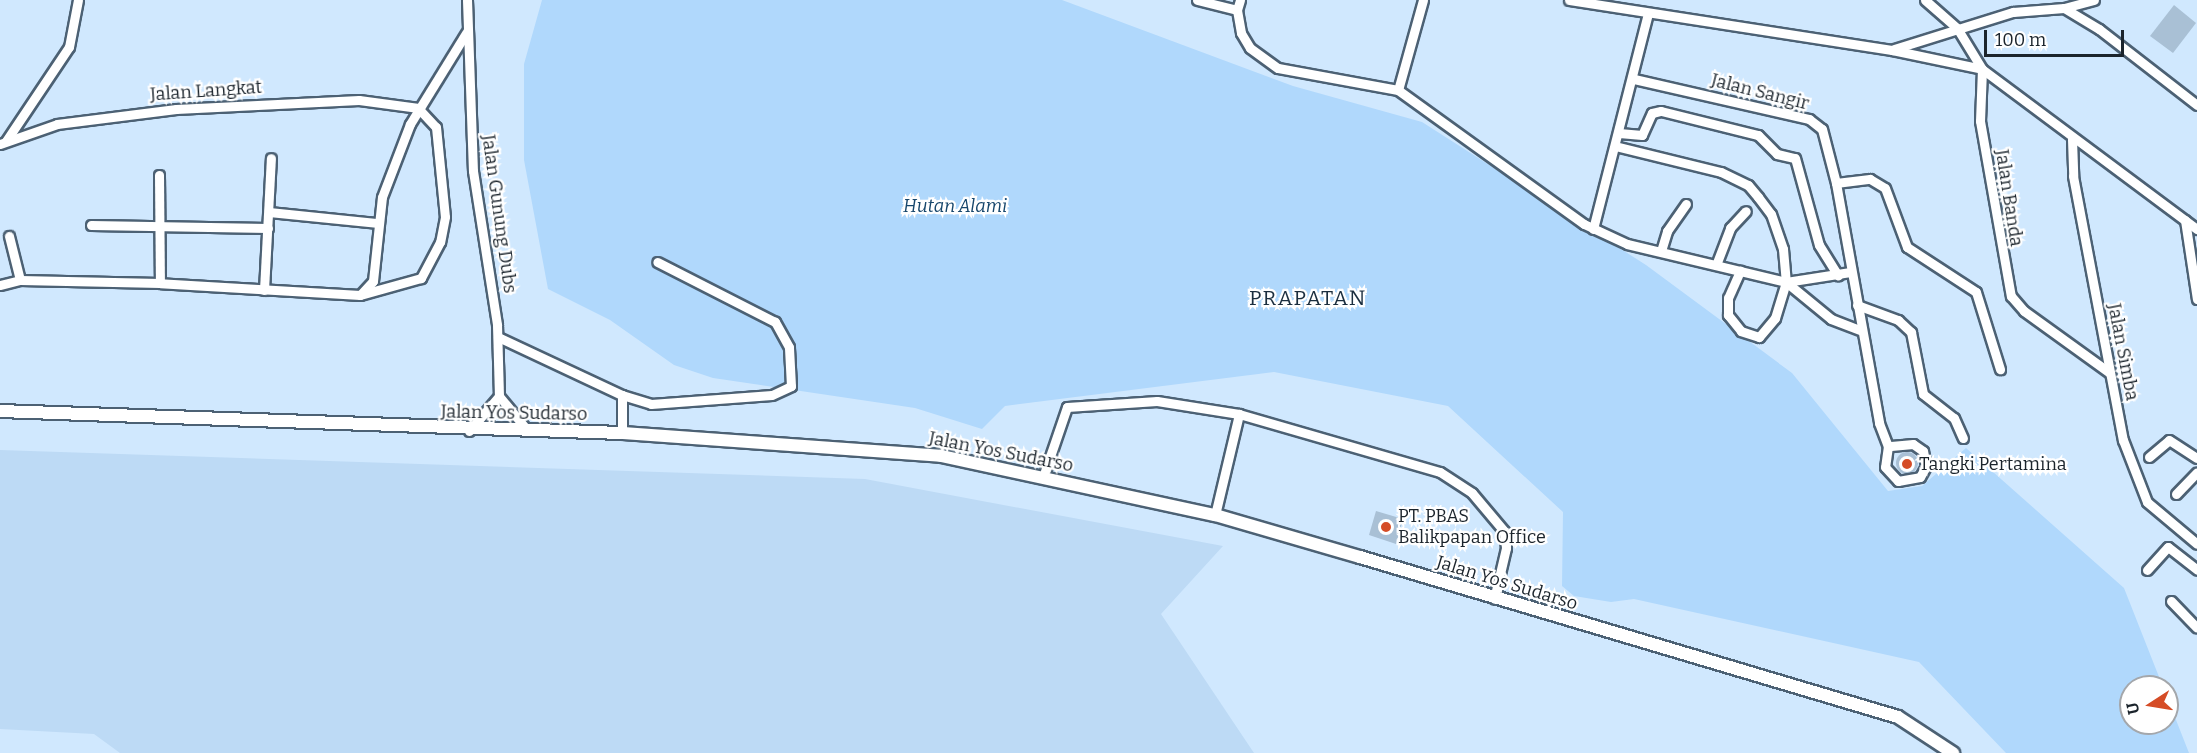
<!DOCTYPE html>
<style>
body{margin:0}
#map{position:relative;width:2197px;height:753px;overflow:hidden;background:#d0e8fe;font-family:Bitter,serif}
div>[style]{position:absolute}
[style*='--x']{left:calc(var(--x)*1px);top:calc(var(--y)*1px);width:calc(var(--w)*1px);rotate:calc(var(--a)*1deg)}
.built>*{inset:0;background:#bddaf5}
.green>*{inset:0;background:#b0d8fc}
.building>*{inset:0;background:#a9c0d5}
.round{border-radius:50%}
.roads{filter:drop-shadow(2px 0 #4c6174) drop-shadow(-2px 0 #4c6174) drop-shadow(0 2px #4c6174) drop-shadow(0 -2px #4c6174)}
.minor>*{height:9px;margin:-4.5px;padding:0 4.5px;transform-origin:4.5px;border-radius:4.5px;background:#fff}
.secondary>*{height:12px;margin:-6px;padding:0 6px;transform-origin:6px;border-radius:6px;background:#fff}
.dots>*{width:16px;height:16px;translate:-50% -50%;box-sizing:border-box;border:3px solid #fff;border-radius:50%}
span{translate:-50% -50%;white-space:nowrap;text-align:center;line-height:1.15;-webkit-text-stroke:4.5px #fff;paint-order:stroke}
.street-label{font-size:18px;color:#1b242c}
.park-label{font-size:18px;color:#16466c;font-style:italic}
.poi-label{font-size:18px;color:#1b242c}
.left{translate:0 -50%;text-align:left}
.quarter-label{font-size:21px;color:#1b2e3f;letter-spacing:1.5px}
.north{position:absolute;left:2119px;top:675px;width:60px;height:60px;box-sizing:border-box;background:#fff;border:2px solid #a4a7ab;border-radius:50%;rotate:258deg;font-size:16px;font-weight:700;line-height:24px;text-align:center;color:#1b242c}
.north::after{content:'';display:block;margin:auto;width:21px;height:27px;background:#d54c26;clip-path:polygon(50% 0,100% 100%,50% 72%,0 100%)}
.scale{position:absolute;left:1984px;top:30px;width:140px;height:27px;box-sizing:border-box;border:3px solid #1b242c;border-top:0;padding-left:8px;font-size:18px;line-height:21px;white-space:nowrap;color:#1b242c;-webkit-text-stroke:4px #fff;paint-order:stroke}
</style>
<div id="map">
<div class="built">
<i style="clip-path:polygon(0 450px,865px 479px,1223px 546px,1161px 614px,1254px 753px,120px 753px,94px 734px,0 729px)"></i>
</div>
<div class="green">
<i style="clip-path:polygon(542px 0,1062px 0,1293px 86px,1422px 122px,1646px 265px,1792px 373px,1888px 491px,1922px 486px,1966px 448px,2124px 588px,2163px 687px,2131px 687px,2131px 723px,2167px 723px,2167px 697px,2189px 753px,2006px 753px,1919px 662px,1634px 599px,1611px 602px,1574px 596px,1562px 586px,1563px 512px,1448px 406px,1274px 372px,1005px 406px,982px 429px,915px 408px,713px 378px,674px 365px,610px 320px,548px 289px,524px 160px,524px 64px)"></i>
</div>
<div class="building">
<i style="clip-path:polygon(2174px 5px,2196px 23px,2173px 53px,2150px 36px)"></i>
<i class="round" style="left:1896px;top:452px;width:22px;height:22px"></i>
<i style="clip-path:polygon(1376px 511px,1403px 519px,1396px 544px,1369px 535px)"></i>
</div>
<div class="roads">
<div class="minor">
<i style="--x:467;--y:0;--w:171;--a:88"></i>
<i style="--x:473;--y:171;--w:156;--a:81.1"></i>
<i style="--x:497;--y:325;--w:71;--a:88.4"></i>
<i style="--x:1197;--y:0;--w:41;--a:14"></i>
<i style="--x:1240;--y:0;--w:10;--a:107"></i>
<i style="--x:1237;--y:10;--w:23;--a:80"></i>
<i style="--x:1241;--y:33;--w:17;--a:59"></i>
<i style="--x:1250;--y:48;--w:34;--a:36"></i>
<i style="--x:1278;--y:68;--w:122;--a:10.4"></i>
<i style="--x:1423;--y:0;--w:93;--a:105.5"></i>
<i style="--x:1398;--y:90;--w:229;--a:35.8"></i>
<i style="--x:1584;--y:224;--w:47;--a:24.9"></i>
<i style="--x:1627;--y:244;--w:163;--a:13.4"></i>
<i style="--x:1786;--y:282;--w:65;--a:-8.9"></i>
<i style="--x:1569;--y:0;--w:327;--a:8.8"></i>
<i style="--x:1892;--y:50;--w:92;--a:11.9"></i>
<i style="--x:1982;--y:69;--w:268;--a:36.7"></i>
<i style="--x:1925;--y:0;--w:43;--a:41.2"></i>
<i style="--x:1957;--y:28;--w:48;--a:58.6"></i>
<i style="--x:1982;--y:69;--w:52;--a:92.2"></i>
<i style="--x:1980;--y:121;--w:178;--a:80"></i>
<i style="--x:2011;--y:296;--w:20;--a:49"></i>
<i style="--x:2024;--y:311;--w:106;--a:35.8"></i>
<i style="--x:2064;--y:8;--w:41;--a:31"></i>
<i style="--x:2099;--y:29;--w:124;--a:37.8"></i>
<i style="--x:1894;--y:49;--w:125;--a:-17.3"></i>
<i style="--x:2013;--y:12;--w:51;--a:-4.5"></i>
<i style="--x:2064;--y:8;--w:31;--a:-15"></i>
<i style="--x:1634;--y:79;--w:180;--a:12.9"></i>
<i style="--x:1809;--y:119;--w:16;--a:38"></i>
<i style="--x:1822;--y:129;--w:56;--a:75.5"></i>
<i style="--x:1836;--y:183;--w:244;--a:79.8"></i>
<i style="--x:1879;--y:423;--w:25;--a:69"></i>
<i style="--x:1888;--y:446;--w:21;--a:98"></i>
<i style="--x:1885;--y:467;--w:19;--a:47"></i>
<i style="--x:1898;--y:481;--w:22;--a:-10"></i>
<i style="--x:1920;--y:477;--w:13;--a:-61"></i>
<i style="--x:1926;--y:466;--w:15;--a:-101"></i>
<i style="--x:1923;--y:451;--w:12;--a:-145"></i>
<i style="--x:1913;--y:444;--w:25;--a:175"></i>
<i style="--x:1619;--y:133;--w:23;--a:5"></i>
<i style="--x:1642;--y:135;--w:24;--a:-66"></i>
<i style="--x:1652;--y:113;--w:9;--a:-13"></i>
<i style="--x:1661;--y:111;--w:100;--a:13.9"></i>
<i style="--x:1758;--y:135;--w:27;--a:45"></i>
<i style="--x:1777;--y:154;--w:18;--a:13"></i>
<i style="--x:1795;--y:158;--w:90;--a:74.6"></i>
<i style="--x:1819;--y:245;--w:36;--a:58"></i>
<i style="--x:2072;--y:139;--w:37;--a:88"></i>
<i style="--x:2073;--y:176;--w:269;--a:79.3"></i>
<i style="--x:2123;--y:440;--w:66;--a:68.8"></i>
<i style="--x:2147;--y:502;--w:65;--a:40"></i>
<i style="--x:6;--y:141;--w:113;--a:-56.2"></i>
<i style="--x:69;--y:47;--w:48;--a:-79.2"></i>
<i style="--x:0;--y:144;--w:60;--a:-19.3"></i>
<i style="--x:57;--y:124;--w:120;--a:-7.2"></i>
<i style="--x:176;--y:109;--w:183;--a:-2.8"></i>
<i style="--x:359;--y:100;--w:60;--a:7.7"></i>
<i style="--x:418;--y:108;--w:26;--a:47"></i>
<i style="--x:436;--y:127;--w:90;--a:84.3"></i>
<i style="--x:445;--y:217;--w:25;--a:101"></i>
<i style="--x:440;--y:242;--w:41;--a:117.8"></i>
<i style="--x:421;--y:278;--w:63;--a:164.4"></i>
<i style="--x:360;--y:295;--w:200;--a:-176.6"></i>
<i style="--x:160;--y:283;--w:140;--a:-178.8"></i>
<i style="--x:20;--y:280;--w:21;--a:166"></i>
<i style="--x:1615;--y:146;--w:109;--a:13.8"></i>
<i style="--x:1721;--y:172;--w:30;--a:26"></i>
<i style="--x:1748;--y:185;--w:16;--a:50"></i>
<i style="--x:1758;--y:197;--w:21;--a:53"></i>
<i style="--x:1771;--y:214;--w:37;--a:71"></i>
<i style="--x:1783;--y:249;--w:33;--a:85"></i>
<i style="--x:1786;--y:282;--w:38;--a:107"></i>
<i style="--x:1775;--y:318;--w:25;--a:130"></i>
<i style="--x:1759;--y:337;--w:19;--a:-162"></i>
<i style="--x:1741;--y:331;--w:21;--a:-129"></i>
<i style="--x:1728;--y:315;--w:17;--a:-90"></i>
<i style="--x:1728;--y:298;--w:30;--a:-66"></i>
<i style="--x:159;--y:175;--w:108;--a:89.5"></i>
<i style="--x:1836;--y:183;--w:34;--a:-7"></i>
<i style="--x:1870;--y:179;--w:17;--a:31"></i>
<i style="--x:1885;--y:188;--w:63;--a:69.6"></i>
<i style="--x:1907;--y:247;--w:82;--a:33.1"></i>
<i style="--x:1976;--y:292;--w:81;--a:72.7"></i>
<i style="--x:269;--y:212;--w:110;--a:5.8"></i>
<i style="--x:2185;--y:220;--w:80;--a:81.4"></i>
<i style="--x:91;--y:225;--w:177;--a:1"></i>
<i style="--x:1593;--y:229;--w:222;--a:-75.7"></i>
<i style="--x:9;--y:236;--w:45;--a:76"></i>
<i style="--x:1661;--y:251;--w:21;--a:-73"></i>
<i style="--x:1667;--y:231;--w:33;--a:-55"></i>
<i style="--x:1716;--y:265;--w:40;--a:-69"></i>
<i style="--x:1730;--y:228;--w:23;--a:-47"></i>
<i style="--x:1786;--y:282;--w:58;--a:39.4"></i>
<i style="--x:1831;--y:319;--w:31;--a:21"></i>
<i style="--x:264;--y:290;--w:132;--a:-87"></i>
<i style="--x:360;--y:295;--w:19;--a:-47"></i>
<i style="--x:373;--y:281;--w:84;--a:-83.9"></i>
<i style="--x:382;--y:197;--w:78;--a:-69"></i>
<i style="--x:410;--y:124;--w:107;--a:-58.4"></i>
<i style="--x:1857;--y:305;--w:44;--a:20.1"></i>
<i style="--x:1898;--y:320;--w:18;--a:43"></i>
<i style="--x:1911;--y:332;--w:63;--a:79"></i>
<i style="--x:1923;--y:394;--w:39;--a:38"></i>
<i style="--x:1954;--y:418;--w:22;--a:66"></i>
<i style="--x:498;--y:337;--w:137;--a:25.1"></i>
<i style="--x:622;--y:395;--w:30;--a:17"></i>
<i style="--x:651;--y:404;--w:121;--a:-4.3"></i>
<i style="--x:772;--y:395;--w:21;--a:-25"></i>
<i style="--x:791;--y:386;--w:39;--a:-93"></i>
<i style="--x:789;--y:347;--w:29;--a:-119"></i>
<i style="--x:775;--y:322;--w:132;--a:-153"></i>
<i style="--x:622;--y:395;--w:38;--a:90"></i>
<i style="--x:499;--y:396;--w:45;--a:50.4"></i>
<i style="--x:469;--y:431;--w:46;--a:-49.4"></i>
<i style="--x:2149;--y:457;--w:26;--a:-40"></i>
<i style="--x:2169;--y:440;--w:33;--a:33"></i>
<i style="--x:1043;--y:477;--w:74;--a:-71.1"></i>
<i style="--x:1067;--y:407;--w:90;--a:-3.8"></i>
<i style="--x:1157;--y:401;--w:83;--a:9"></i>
<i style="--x:2176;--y:494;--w:30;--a:-46"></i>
<i style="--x:1215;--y:515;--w:104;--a:-76.6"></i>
<i style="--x:1239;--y:414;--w:209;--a:16.1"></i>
<i style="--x:1440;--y:472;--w:38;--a:33"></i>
<i style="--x:1472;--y:493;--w:50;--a:49.9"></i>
<i style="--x:1504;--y:531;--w:17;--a:83"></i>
<i style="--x:1506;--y:548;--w:52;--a:103.2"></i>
<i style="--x:2147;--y:570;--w:31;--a:-48"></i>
<i style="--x:2168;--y:547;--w:37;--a:38"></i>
<i style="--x:2171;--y:601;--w:37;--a:46"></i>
</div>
<div class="secondary">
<i style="--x:0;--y:411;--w:622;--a:2.03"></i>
<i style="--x:622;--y:433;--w:320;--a:4.1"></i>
<i style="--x:941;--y:456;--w:280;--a:12.2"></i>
<i style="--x:1215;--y:515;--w:151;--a:16.2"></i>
<i style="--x:1360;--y:557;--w:561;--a:16.56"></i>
<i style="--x:1898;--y:717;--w:66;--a:33.2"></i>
</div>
</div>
<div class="dots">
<i style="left:1907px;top:464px;background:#d54c26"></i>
<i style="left:1386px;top:527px;background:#d54c26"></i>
</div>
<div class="street-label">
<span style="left:206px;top:91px;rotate:-4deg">Jalan Langkat</span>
<span style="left:1760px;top:92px;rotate:14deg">Jalan Sangir</span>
<span style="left:2009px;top:198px;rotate:81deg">Jalan Banda</span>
<span style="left:499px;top:214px;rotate:82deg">Jalan Gunung Dubs</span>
<span style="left:2123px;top:352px;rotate:79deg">Jalan Simba</span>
<span style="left:514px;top:413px;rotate:1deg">Jalan Yos Sudarso</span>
<span style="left:1001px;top:452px;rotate:11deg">Jalan Yos Sudarso</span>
<span style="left:1507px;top:583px;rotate:17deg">Jalan Yos Sudarso</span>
</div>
<div class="park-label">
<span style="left:955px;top:206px">Hutan Alami</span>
</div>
<div class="poi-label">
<span class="left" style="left:1919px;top:464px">Tangki Pertamina</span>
<span class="left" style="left:1398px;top:527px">PT. PBAS<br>Balikpapan Office</span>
</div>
<div class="quarter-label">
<span style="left:1308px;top:298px">PRAPATAN</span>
</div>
<div class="north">U</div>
<div class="scale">100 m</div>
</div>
